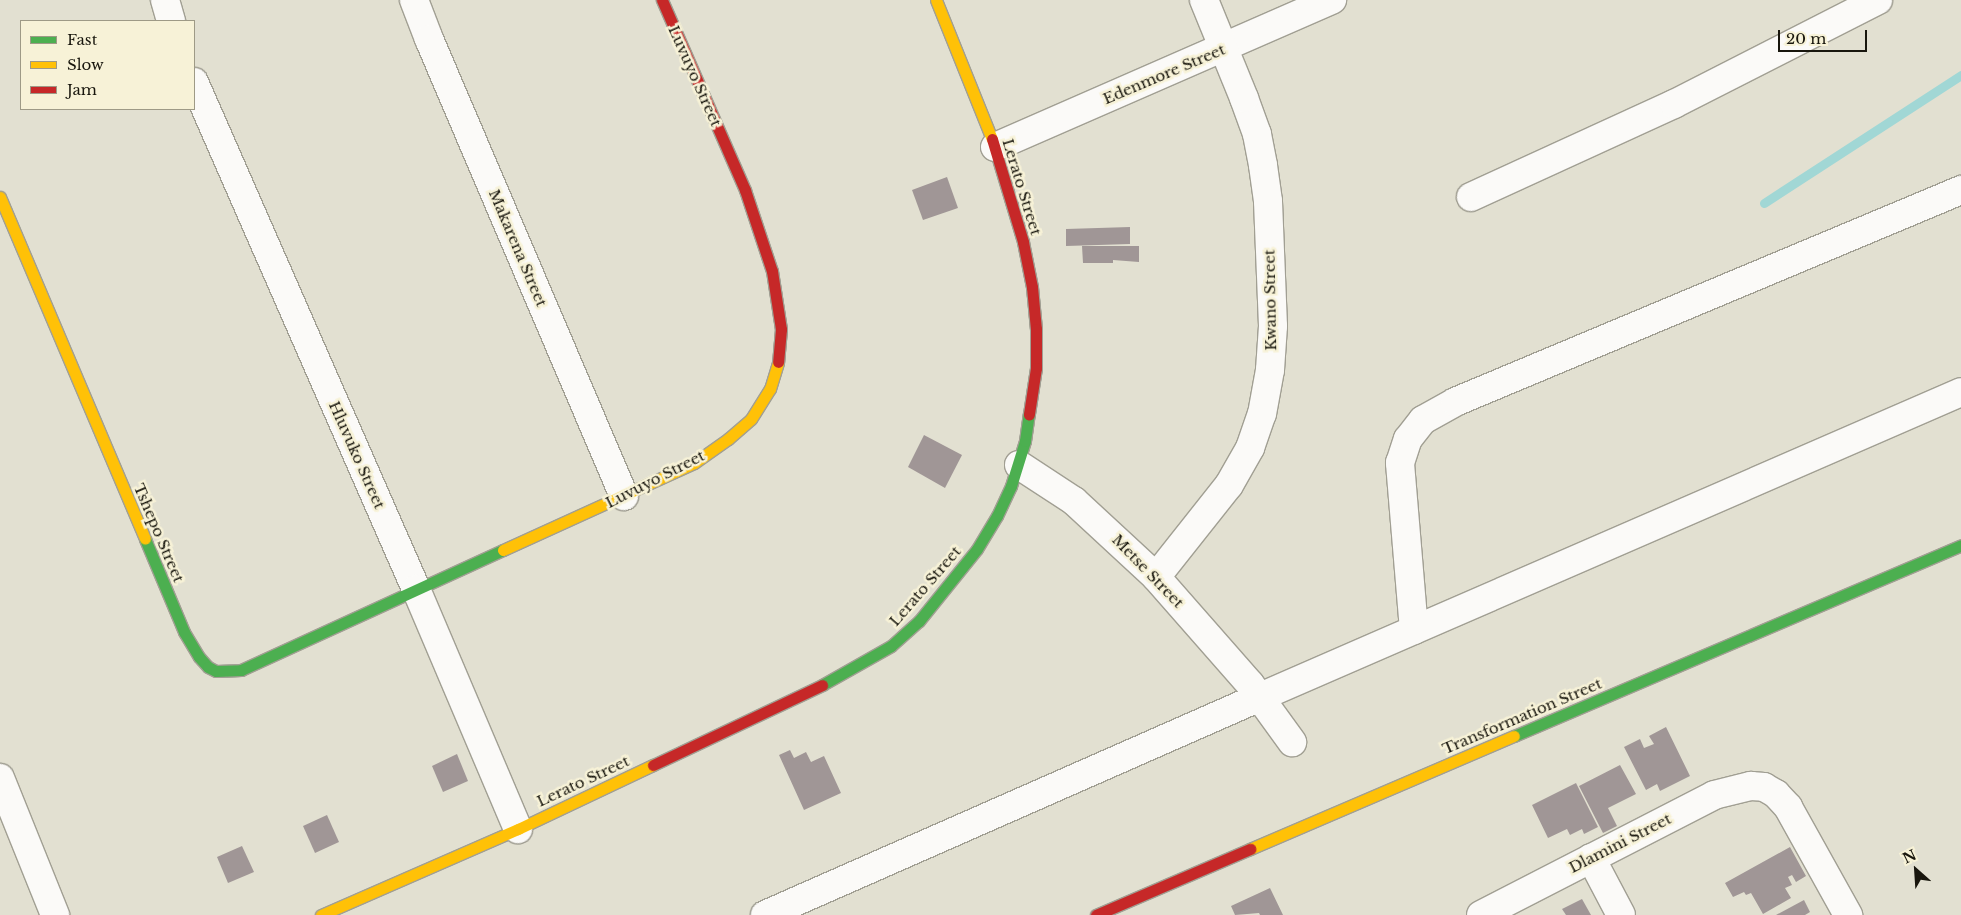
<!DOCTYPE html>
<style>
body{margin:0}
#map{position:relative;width:1961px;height:915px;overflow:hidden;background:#e2e0d1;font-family:"Libre Baskerville",serif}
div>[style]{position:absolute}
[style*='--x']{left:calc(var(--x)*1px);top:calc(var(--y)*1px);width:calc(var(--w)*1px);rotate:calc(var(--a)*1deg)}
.stream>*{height:9px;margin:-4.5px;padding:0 4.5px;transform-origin:4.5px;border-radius:4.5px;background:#a1d7d5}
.building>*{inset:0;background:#a09696}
.roads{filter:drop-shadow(1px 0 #a19f93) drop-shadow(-1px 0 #a19f93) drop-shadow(0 1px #a19f93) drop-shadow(0 -1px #a19f93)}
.street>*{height:28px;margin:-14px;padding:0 14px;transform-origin:14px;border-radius:14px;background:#fbfaf8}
.fast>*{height:11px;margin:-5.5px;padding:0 5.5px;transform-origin:5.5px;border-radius:5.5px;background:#4caf50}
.slow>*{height:11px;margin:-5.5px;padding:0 5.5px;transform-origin:5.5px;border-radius:5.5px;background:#ffc107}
.jam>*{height:11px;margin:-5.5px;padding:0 5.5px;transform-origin:5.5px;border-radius:5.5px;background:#c62828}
span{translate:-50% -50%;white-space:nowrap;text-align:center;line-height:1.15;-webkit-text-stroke:5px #f7f2d7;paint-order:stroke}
.street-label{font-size:15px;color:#18160d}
.legend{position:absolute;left:20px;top:20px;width:175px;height:90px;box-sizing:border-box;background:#f7f2d7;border:1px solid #9e9a86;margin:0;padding:6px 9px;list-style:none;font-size:15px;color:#18160d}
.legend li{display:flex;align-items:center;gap:10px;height:25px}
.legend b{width:25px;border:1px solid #9e9a86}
.north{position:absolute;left:1891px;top:845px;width:50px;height:50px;-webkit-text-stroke:4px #f7f2d7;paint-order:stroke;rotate:334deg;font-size:14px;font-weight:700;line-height:20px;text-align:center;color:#18160d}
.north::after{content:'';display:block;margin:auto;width:18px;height:22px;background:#18160d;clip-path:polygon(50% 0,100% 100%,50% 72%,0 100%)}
.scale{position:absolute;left:1778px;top:30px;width:89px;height:22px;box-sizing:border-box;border:2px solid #18160d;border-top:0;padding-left:6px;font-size:15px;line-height:18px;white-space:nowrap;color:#18160d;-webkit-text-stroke:4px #f7f2d7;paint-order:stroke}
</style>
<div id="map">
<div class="stream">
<i style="--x:1764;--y:203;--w:235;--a:-33"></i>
</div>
<div class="building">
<i style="clip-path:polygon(947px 177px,958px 208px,923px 220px,912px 190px)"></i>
<i style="clip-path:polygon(1130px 227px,1130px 244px,1066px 246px,1066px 229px)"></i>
<i style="clip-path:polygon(1082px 246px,1139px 246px,1139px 262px,1113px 260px,1113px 263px,1083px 263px)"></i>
<i style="clip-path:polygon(924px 435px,962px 455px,945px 488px,908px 467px)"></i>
<i style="clip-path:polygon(1666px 727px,1690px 776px,1660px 791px,1657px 784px,1646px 790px,1624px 747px,1640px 739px,1644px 748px,1654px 744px,1649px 736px)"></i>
<i style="clip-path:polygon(790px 750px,794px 758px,806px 752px,811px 762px,824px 756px,841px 793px,804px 810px,779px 755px)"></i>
<i style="clip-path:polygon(457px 754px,468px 781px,443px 792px,432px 766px)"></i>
<i style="clip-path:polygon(1620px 765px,1636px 794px,1608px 808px,1617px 826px,1603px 833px,1579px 786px)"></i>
<i style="clip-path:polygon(1576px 783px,1598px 827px,1584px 834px,1582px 829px,1570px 835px,1567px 829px,1548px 838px,1532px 805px)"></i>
<i style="clip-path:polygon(327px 815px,339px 842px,315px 853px,303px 826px)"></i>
<i style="clip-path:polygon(242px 846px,254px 872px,228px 883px,217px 857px)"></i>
<i style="clip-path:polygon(1790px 847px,1806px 876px,1796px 882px,1792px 875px,1788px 877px,1792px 885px,1785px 888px,1791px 898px,1763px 914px,1751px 893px,1746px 895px,1744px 892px,1733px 897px,1725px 883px)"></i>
<i style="clip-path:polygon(1270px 888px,1283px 915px,1260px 915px,1259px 913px,1235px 915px,1231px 906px)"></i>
<i style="clip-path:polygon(1582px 899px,1591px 915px,1566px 915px,1562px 909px)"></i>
<i style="clip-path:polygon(1804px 900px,1810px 912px,1805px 915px,1776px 915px)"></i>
</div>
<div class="roads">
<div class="street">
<i style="--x:165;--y:0;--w:22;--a:74"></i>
<i style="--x:414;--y:0;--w:42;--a:69"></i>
<i style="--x:429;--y:39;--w:497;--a:66.9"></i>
<i style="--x:194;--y:82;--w:553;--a:66.35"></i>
<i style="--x:416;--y:589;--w:261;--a:67"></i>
<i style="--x:995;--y:147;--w:368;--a:-23.6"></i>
<i style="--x:1471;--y:197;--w:223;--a:-24.6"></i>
<i style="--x:1674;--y:104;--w:229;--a:-27"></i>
<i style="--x:1019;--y:465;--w:66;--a:33.2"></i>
<i style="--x:1074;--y:501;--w:112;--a:42.8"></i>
<i style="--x:1156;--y:577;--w:142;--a:48.7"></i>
<i style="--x:1250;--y:684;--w:72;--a:54.1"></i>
<i style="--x:1156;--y:577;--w:117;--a:-51.6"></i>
<i style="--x:1229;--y:485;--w:43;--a:-60.4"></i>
<i style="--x:1250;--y:448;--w:36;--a:-71"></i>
<i style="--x:1262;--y:414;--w:45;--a:-79.7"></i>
<i style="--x:1270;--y:370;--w:44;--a:-86.1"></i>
<i style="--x:1273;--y:326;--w:125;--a:-92.3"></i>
<i style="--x:1268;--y:201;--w:36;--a:-98"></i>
<i style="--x:1263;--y:165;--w:32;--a:-101"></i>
<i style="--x:1257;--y:134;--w:38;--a:-110"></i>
<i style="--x:1244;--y:98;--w:106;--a:-112.2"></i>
<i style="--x:1414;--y:630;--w:168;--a:-94.8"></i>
<i style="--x:1400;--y:463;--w:25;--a:-72"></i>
<i style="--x:1408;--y:439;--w:24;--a:-52"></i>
<i style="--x:1423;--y:420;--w:37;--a:-29"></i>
<i style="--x:1455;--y:402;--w:549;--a:-22.73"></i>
<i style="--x:0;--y:778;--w:148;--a:68.1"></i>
<i style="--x:1591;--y:858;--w:64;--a:62.2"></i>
<i style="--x:765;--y:915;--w:541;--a:-23.77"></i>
<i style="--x:1260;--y:697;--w:764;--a:-23.51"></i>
<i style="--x:1481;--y:915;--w:262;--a:-27.2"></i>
<i style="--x:1714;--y:795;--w:38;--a:-14"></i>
<i style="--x:1751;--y:786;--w:13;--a:4"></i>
<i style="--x:1764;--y:787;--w:14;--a:30"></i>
<i style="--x:1776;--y:794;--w:18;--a:47"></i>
<i style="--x:1788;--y:807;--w:124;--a:60.9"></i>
</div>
<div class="fast">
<i style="--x:145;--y:539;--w:101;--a:67.2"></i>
<i style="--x:184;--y:632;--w:29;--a:59"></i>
<i style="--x:199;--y:657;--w:13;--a:48"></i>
<i style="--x:208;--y:667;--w:9;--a:27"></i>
<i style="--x:216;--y:671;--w:25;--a:-2"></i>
<i style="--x:241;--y:670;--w:288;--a:-24.6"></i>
<i style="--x:822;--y:685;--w:79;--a:-29.5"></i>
<i style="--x:891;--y:646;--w:38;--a:-42"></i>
<i style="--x:919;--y:621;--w:92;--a:-51.1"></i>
<i style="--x:977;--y:549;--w:39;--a:-59"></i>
<i style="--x:997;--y:516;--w:33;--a:-65"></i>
<i style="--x:1011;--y:486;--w:47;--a:-72.7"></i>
<i style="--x:1025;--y:441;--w:27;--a:-82"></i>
<i style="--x:1514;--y:736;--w:486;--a:-23.1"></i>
</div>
<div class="slow">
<i style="--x:936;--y:0;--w:150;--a:68.1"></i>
<i style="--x:0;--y:197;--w:371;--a:67"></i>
<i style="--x:503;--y:550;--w:210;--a:-24.5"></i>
<i style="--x:694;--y:463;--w:42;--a:-35.2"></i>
<i style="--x:728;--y:439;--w:30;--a:-41"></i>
<i style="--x:751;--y:419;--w:36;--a:-58"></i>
<i style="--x:770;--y:389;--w:28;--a:-73"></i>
<i style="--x:1250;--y:849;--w:287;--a:-23.2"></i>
<i style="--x:321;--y:915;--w:215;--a:-23.6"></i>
<i style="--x:518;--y:829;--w:149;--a:-25.4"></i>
</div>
<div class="jam">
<i style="--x:662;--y:0;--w:207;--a:66.4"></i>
<i style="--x:745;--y:190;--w:85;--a:71.6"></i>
<i style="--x:772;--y:271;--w:59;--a:81.2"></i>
<i style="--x:781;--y:329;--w:33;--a:95"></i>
<i style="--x:992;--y:139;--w:108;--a:73.2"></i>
<i style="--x:1023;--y:242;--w:46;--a:78.7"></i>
<i style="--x:1032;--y:287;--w:42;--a:84.6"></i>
<i style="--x:1036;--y:329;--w:39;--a:90"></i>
<i style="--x:1036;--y:368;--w:47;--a:98.7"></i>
<i style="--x:653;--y:765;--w:187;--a:-25.3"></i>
<i style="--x:1096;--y:915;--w:168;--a:-23.2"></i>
</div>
</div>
<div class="street-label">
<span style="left:1164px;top:74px;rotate:-23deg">Edenmore Street</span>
<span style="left:695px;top:76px;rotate:66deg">Luvuyo Street</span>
<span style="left:1022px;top:187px;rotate:73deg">Lerato Street</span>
<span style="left:518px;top:248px;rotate:67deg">Makarena Street</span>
<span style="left:1270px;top:300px;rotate:-91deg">Kwano Street</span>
<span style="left:357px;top:455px;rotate:66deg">Hluvuko Street</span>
<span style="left:655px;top:479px;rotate:-27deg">Luvuyo Street</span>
<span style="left:159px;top:533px;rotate:67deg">Tshepo Street</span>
<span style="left:1148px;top:571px;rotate:46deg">Metse Street</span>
<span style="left:925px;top:586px;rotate:-49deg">Lerato Street</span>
<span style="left:1522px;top:716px;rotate:-23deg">Transformation Street</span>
<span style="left:583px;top:781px;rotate:-25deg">Lerato Street</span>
<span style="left:1620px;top:843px;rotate:-27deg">Dlamini Street</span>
</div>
<ul class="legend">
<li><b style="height:6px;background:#4caf50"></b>Fast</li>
<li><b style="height:6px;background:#ffc107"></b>Slow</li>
<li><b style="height:6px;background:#c62828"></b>Jam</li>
</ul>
<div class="north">N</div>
<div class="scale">20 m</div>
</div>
